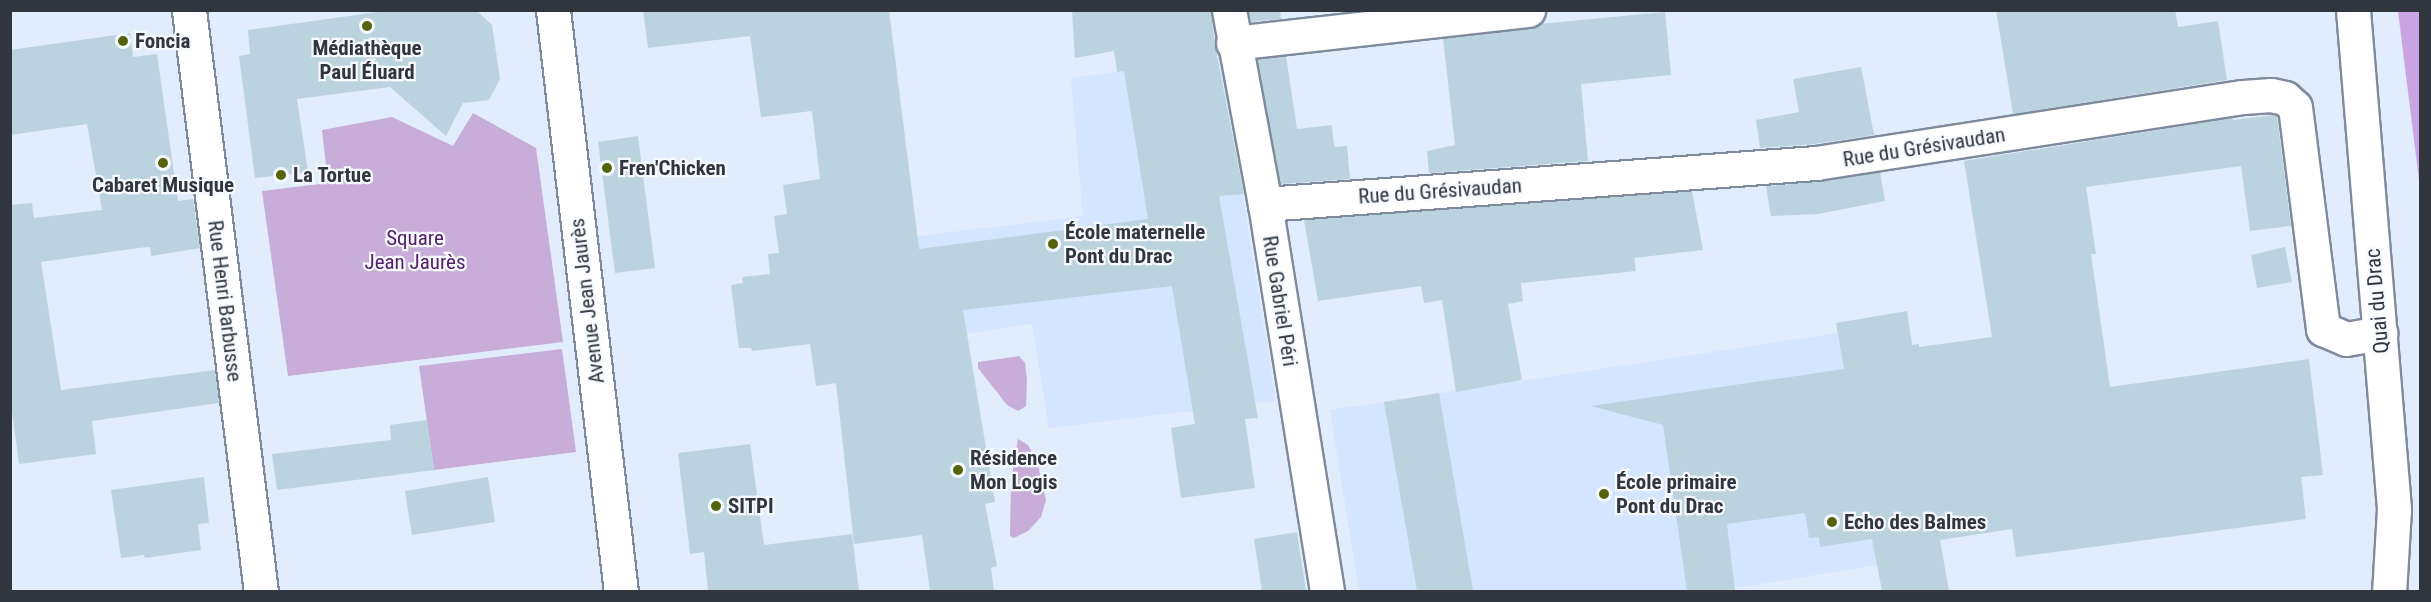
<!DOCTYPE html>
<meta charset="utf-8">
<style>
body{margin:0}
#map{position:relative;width:2431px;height:602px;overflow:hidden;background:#e1ecfc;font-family:"Roboto Condensed",sans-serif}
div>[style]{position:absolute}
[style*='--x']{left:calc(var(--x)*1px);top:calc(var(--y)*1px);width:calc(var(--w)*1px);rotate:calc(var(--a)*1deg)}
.built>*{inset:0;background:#d3e5ff}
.green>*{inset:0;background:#c7add8}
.forest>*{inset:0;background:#caa3e3}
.building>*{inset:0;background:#bbd3df}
.roads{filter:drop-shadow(2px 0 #7f8b9d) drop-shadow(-2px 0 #7f8b9d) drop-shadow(0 2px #7f8b9d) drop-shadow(0 -2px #7f8b9d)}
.street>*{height:33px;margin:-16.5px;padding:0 16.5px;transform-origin:16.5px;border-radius:16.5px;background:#fff}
.secondary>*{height:33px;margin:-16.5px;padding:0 16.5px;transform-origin:16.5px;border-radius:16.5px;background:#fff}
.dots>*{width:16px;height:16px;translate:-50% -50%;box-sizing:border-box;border:3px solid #f6f9fd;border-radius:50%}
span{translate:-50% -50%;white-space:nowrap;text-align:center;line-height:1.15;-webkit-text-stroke:4.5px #f6f9fd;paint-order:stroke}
.poi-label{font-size:21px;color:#31363e;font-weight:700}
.left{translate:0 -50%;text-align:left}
.street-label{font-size:21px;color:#31363e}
.park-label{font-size:21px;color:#53216c}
.frame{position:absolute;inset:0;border:12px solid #31363e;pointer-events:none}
</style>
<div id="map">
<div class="built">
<i style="clip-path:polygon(1220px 58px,1276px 401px,1049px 428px,1032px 324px,833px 353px,820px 248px,1083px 216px,1071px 78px)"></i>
<i style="clip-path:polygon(1838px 333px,1877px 565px,1735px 588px,1735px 591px,1359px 591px,1330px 410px)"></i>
</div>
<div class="green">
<i style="clip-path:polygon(473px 113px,536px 148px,563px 342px,288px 376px,262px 191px,328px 183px,322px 130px,392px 117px,453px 146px)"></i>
<i style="clip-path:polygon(562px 349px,576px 452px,434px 470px,419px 366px)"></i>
<i style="clip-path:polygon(1019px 356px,1025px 363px,1027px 380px,1026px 406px,1018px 411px,1007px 405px,978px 368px,978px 362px)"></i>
<i style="clip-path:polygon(1018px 439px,1028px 445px,1037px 461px,1046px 500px,1041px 517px,1028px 531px,1014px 538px,1010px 536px,1011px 480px)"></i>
</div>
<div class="forest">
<i style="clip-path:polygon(2398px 11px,2420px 11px,2420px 188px)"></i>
</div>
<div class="building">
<i style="clip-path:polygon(392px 10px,476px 10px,492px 25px,500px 79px,489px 100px,463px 103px,446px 136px,390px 87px,297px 99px,308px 172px,255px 178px,239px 56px,250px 54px,248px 30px)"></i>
<i style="clip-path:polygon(643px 10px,889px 10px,919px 249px,1148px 219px,1124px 71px,1117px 72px,1114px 51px,1075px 58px,1072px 10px,1211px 10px,1215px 46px,1244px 194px,1219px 196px,1258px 418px,1245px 419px,1255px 488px,1181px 498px,1171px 428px,1195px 424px,1172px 286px,963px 310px,995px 502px,985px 504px,997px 566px,991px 568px,994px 591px,930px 591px,922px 535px,854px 544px,836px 383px,816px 386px,810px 344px,752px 351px,751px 348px,739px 348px,731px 285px,743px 283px,742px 277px,770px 274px,768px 254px,779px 253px,774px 216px,787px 214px,783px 185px,820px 179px,812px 111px,761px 117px,750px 36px,648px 48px)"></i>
<i style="clip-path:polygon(1248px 10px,1280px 10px,1281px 19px,1250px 22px)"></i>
<i style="clip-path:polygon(1996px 10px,2175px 10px,2178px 27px,2218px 21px,2227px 80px,2013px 114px)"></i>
<i style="clip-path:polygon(1665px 12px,1671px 75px,1581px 84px,1588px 161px,1429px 173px,1427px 151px,1455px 145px,1443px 38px,1530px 29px,1540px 24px)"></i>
<i style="clip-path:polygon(130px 33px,133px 57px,157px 54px,178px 201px,193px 199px,200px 248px,151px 256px,150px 247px,138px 248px,41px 262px,61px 390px,215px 370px,219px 403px,92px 421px,96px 454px,19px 464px,10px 397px,10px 205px,32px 203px,34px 218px,102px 210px,87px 124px,10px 135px,10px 50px)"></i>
<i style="clip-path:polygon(1286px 56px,1297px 129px,1332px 125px,1334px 147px,1347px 146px,1350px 179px,1280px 184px,1257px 59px)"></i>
<i style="clip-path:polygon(1861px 67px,1874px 135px,1814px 144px,1760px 148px,1756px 120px,1799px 112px,1793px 79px)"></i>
<i style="clip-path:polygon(2273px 115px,2277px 116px,2291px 226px,2250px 231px,2241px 166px,2086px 187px,2096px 254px,2091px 254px,2110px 387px,2309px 359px,2323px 475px,2301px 477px,2306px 519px,2016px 557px,2012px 529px,1940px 540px,1949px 591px,1882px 591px,1872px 539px,1820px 547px,1819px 537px,1809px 538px,1805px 513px,1727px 524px,1735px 591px,1687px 591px,1663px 425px,1591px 406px,1844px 369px,1836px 323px,1907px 311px,1912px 345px,1919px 344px,1919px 347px,1992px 337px,1964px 161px,2233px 118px,2233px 120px)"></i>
<i style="clip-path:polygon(638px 136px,655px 268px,615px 273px,598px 142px)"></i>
<i style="clip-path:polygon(1880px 172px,1885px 201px,1818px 214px,1771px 216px,1766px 186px,1819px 182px)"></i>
<i style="clip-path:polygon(1692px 191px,1703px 250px,1634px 258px,1636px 271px,1521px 283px,1523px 301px,1508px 304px,1522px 380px,1456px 392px,1442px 300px,1424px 303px,1421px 286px,1318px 301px,1304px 220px)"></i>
<i style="clip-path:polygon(2285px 247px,2292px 282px,2257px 288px,2251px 255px)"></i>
<i style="clip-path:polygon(1439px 393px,1473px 591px,1417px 591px,1384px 402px)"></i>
<i style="clip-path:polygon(427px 420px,434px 470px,277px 490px,272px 454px,391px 440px,390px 425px)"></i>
<i style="clip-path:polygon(750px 444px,764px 545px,852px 534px,859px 591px,708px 591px,704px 552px,690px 554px,678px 453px)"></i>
<i style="clip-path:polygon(204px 477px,209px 523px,198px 524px,201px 550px,145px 558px,144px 555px,121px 558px,111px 490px)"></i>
<i style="clip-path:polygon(488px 477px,495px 522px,412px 535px,405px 491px)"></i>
<i style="clip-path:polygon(1297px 532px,1306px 591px,1262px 591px,1254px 539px)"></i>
</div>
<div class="roads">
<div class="street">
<i style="--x:189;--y:10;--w:586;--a:82.95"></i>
<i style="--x:1229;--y:10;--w:197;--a:79.5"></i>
<i style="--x:1265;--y:204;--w:393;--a:80.9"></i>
<i style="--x:1233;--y:43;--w:297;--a:-6.4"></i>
<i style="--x:1265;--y:204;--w:553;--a:-4.26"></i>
<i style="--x:1816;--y:163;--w:432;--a:-8.8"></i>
<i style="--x:2243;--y:97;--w:28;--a:-4"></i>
<i style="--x:2271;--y:95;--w:14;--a:12"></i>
<i style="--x:2285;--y:98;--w:13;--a:42"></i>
<i style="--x:2295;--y:107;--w:224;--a:82.8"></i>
<i style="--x:2323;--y:329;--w:25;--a:23"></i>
<i style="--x:2346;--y:339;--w:35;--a:-10"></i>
</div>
<div class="secondary">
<i style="--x:553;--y:10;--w:586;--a:83.34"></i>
<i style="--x:2353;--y:10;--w:501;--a:85.3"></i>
<i style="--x:2394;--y:509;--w:83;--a:93.4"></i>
</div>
</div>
<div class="dots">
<i style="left:367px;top:26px;background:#54640a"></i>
<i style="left:123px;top:41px;background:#54640a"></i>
<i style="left:163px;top:163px;background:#54640a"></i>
<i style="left:607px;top:168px;background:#54640a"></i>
<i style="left:281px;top:175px;background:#54640a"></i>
<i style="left:1053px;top:244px;background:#54640a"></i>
<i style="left:958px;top:470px;background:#54640a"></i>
<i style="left:1604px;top:494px;background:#54640a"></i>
<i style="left:716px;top:506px;background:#54640a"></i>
<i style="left:1832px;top:522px;background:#54640a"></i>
</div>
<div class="poi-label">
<span class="left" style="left:135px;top:41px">Foncia</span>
<span style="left:367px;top:60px">Médiathèque<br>Paul Éluard</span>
<span class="left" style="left:619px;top:168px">Fren'Chicken</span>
<span class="left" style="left:293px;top:175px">La Tortue</span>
<span style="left:163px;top:185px">Cabaret Musique</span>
<span class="left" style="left:1065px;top:244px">École maternelle<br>Pont du Drac</span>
<span class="left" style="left:970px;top:470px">Résidence<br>Mon Logis</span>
<span class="left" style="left:1616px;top:494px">École primaire<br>Pont du Drac</span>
<span class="left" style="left:728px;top:506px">SITPI</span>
<span class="left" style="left:1844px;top:522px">Echo des Balmes</span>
</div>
<div class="street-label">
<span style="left:1924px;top:147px;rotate:-9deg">Rue du Grésivaudan</span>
<span style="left:1440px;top:191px;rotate:-4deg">Rue du Grésivaudan</span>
<span style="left:225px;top:301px;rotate:83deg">Rue Henri Barbusse</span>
<span style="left:587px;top:301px;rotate:-97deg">Avenue Jean Jaurès</span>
<span style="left:1280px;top:301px;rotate:81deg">Rue Gabriel Péri</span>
<span style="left:2377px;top:301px;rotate:-95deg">Quai du Drac</span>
</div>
<div class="park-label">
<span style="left:415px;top:250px">Square<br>Jean Jaurès</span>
</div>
<div class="frame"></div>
</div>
